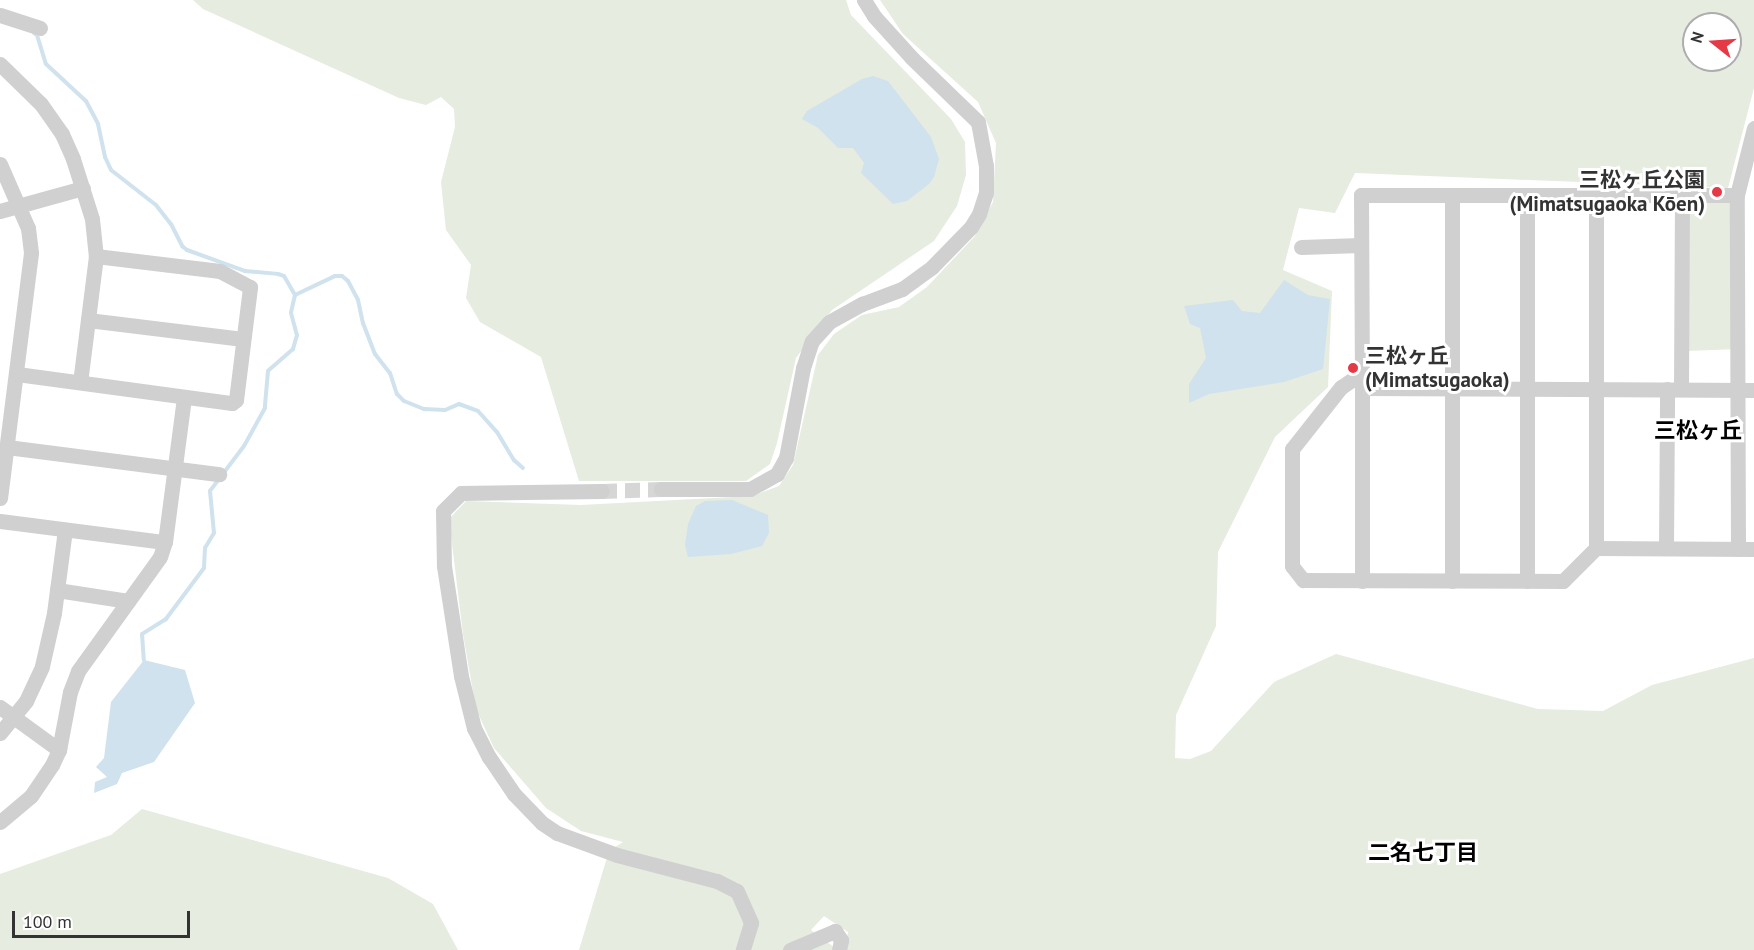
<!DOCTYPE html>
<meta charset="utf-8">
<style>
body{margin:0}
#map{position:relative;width:1754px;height:950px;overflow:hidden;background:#fff;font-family:"PT Sans","Noto Sans JP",sans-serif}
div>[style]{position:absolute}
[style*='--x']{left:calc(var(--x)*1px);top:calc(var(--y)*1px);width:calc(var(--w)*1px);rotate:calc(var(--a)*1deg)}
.green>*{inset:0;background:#e6ecdf}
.water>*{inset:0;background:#cfe2ee}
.stream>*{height:4px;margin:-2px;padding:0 2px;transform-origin:2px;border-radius:2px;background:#cfe2ee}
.minor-tunnel>*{height:15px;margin-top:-7.5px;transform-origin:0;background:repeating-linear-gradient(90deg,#d6d6d6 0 15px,transparent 0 23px)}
.minor>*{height:15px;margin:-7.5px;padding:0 7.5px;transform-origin:7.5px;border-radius:7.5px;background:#d0d0d0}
.dots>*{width:16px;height:16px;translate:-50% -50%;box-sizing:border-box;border:3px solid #fff;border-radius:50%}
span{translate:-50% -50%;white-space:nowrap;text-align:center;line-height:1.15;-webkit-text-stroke:6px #fff;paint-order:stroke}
.poi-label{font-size:21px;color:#333;font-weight:700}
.right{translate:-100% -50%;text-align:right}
.left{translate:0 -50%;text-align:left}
.neighbourhood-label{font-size:22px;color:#000;font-weight:700}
.north{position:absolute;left:1682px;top:12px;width:60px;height:60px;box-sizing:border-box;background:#fff;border:2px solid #adadad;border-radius:50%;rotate:287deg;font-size:16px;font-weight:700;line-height:24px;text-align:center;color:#333}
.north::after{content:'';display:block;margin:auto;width:21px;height:27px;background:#e63946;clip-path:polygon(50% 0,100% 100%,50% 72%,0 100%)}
.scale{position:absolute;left:12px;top:911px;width:178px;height:27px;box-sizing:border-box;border:3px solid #333;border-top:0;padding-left:8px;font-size:18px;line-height:21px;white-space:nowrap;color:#333;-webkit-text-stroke:4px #fff;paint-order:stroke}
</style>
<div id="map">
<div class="green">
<i style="clip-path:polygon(193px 0,846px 0,851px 15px,951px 119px,965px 142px,966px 175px,957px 206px,934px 241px,832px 310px,796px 358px,777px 443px,770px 464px,746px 481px,579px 481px,541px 357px,480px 322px,466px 298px,471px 265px,446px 230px,441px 182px,455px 127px,454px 109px,441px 97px,426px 105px,399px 98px,203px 9px)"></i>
<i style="clip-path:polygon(evenodd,880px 0,1754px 0,1754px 88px,1728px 188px,1355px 173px,1335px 213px,1299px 208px,1283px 270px,1332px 291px,1328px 387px,1275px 437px,1218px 552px,1216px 626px,1176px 715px,1175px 758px,1190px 759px,1211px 751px,1274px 682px,1336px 654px,1538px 709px,1603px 711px,1652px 685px,1754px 658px,1754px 950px,845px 950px,848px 932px,824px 916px,811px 930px,838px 950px,579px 950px,609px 851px,623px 842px,581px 831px,546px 808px,494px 748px,476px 709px,463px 634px,449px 519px,466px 501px,581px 505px,752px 496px,779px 486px,793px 465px,818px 355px,834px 334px,862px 315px,899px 307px,927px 287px,975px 236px,993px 202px,996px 143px,978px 102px,903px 34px,880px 0,1694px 24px,1730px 24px,1730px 60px,1694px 60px,1694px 24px)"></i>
<i style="clip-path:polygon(1689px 202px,1733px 202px,1739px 349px,1686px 351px)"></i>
<i style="clip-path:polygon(142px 809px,388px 878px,433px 904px,458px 950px,0 950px,0 874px,111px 835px)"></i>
</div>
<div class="water">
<i style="clip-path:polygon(873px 76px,888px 81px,931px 137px,939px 159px,934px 177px,929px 184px,907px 201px,893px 204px,861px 173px,864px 163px,853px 148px,838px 148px,818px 128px,802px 119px,807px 111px,831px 97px,862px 79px)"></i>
<i style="clip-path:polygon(1284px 280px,1308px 295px,1330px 299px,1323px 369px,1284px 382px,1209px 394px,1189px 403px,1189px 384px,1206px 358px,1200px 328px,1190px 324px,1184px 306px,1233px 300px,1242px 311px,1260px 313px)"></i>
<i style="clip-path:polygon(705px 501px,732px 500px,768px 515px,769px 533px,762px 546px,731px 554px,688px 557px,685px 545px,688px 524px,696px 506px)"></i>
<i style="clip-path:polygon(144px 660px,185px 670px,195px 703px,154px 762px,122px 773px,117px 784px,94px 793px,95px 782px,107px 777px,96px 767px,104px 758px,111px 702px)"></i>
</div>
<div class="stream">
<i style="--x:34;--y:33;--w:4;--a:34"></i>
<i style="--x:37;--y:35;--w:30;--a:73"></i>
<i style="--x:46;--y:64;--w:54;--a:42.8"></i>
<i style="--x:86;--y:101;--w:26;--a:62"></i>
<i style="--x:98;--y:124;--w:34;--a:78"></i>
<i style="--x:105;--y:157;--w:14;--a:65"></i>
<i style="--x:111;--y:170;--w:57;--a:37.9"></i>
<i style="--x:156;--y:205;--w:24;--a:52"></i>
<i style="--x:171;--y:224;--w:25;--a:63"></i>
<i style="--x:182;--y:246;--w:6;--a:39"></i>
<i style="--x:187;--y:250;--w:62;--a:19.9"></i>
<i style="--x:245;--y:271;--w:33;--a:5"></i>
<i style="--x:278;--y:274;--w:6;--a:18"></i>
<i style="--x:284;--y:276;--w:22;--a:60"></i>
<i style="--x:295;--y:295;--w:18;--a:103"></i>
<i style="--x:291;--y:313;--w:23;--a:75"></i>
<i style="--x:297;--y:335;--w:15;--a:106"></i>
<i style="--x:293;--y:349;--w:33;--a:139"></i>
<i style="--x:268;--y:371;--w:37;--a:95"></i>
<i style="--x:265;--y:408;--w:43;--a:118.9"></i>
<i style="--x:244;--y:446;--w:56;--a:127.1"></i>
<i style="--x:210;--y:491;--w:42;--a:84.6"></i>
<i style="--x:214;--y:533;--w:17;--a:121"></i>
<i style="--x:205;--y:548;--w:20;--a:93"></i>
<i style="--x:204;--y:568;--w:64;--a:126.7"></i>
<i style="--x:166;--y:619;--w:28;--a:148"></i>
<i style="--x:142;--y:634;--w:26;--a:86"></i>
<i style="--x:295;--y:295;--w:44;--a:-25.4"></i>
<i style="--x:335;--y:276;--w:7;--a:0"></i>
<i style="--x:342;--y:276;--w:8;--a:40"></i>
<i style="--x:348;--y:281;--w:21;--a:62"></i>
<i style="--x:358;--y:300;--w:24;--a:78"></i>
<i style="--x:363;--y:323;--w:33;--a:69"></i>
<i style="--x:375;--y:354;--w:24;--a:52"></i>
<i style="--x:390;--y:373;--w:22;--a:72"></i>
<i style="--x:397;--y:394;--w:10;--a:45"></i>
<i style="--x:404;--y:401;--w:22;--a:22"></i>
<i style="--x:424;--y:409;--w:21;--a:3"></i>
<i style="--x:445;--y:410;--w:15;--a:-23"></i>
<i style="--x:459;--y:404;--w:20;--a:20"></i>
<i style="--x:478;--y:411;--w:28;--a:48"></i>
<i style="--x:497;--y:432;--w:33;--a:59"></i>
<i style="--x:514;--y:460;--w:12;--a:42"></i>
</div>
<div class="minor-tunnel">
<i style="--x:602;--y:491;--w:59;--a:-1.9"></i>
</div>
<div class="minor">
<i style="--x:0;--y:15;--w:42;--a:18"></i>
<i style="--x:0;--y:64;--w:57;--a:44.3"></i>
<i style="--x:41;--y:104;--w:37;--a:55"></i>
<i style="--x:62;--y:134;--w:27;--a:66"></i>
<i style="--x:73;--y:159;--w:63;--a:72.4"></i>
<i style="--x:92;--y:219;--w:37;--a:84"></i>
<i style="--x:96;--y:256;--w:127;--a:97.2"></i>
<i style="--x:0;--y:164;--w:70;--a:66.4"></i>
<i style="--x:28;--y:228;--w:25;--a:83"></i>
<i style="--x:31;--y:253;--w:247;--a:97.2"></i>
<i style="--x:1527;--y:195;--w:386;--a:90"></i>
<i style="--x:1737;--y:195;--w:376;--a:180"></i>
<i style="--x:1361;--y:195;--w:193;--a:89.7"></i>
<i style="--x:1362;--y:388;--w:392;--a:0.3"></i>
<i style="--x:0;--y:211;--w:86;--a:-15.5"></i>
<i style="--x:1301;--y:247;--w:60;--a:-1.9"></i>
<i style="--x:88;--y:320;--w:156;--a:7"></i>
<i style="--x:1362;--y:373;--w:25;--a:146"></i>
<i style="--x:1341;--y:387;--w:79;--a:128.3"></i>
<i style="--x:1292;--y:449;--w:117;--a:90"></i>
<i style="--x:1292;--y:566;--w:18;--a:52"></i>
<i style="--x:1303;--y:580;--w:260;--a:0.2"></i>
<i style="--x:1563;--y:581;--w:47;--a:-45"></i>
<i style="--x:1596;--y:548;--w:158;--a:0.4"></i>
<i style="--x:17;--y:374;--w:217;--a:7.7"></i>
<i style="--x:232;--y:403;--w:5;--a:-37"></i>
<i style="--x:236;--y:400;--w:114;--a:-82.9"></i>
<i style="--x:250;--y:287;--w:34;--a:-152"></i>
<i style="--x:220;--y:271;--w:125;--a:-173.1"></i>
<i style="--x:1362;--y:388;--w:193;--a:90"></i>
<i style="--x:1681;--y:388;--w:193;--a:-89.7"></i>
<i style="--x:7;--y:447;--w:214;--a:7.3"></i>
<i style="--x:661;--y:489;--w:89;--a:0"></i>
<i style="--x:750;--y:489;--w:31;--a:-29"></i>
<i style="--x:777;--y:474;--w:18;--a:-61"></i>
<i style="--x:786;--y:458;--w:92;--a:-79.3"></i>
<i style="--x:803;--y:368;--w:28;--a:-72"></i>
<i style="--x:812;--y:341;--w:25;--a:-48"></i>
<i style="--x:829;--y:322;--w:38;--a:-29"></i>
<i style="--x:862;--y:304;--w:43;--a:-20.6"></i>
<i style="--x:902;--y:289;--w:37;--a:-36"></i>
<i style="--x:932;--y:267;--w:56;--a:-45.7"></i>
<i style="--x:971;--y:227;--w:15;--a:-58"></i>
<i style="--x:979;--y:214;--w:22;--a:-72"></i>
<i style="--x:986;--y:193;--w:27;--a:-90"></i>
<i style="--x:986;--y:166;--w:45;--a:-100.3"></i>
<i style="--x:978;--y:122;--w:93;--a:-135.9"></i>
<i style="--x:911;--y:57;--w:55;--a:-132.1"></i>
<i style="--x:874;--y:16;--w:19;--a:-122"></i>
<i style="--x:602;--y:491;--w:141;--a:179.2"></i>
<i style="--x:461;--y:493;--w:25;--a:135"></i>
<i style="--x:443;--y:511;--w:55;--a:89"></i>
<i style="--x:444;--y:566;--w:111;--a:81.2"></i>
<i style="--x:461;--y:676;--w:54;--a:76"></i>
<i style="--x:474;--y:728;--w:33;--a:63"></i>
<i style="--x:489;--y:757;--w:45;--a:56"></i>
<i style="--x:514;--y:794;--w:40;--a:46"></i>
<i style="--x:542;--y:823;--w:18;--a:34"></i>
<i style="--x:557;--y:833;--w:64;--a:20.1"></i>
<i style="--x:617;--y:855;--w:103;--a:14.6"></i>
<i style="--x:717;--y:881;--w:22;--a:27"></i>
<i style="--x:737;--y:891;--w:35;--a:66"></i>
<i style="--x:751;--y:923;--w:28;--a:107"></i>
<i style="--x:0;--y:521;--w:166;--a:7.3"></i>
<i style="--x:1596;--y:548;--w:353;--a:-90"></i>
<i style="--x:1666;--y:548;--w:159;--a:-89.6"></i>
<i style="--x:1738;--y:549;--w:354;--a:-90.2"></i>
<i style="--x:1737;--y:195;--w:69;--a:-75.8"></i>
<i style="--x:1452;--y:581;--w:386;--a:-90"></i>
<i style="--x:57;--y:590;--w:72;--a:8.8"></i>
<i style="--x:0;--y:707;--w:73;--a:36.1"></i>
<i style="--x:0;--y:733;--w:41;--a:-50.9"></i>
<i style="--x:26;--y:701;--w:38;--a:-65"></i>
<i style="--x:42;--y:666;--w:54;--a:-77.2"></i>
<i style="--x:54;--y:613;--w:84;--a:-82.5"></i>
<i style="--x:0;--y:822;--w:40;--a:-40"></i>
<i style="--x:31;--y:796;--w:37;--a:-56"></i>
<i style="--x:52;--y:765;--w:17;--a:-65"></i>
<i style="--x:59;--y:750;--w:59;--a:-79.3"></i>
<i style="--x:70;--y:692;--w:22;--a:-69"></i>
<i style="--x:78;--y:671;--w:140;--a:-54.3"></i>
<i style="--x:160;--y:557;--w:16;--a:-72"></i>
<i style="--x:165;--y:542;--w:146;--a:-82.5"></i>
<i style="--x:790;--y:950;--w:49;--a:-22.9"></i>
<i style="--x:835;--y:931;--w:11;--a:56"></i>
<i style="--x:841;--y:940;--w:10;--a:101"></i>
</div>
<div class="dots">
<i style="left:1717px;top:192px;background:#e63946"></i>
<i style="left:1353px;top:368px;background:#e63946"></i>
</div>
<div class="poi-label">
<span class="right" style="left:1705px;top:192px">三松ヶ丘公園<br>(Mimatsugaoka Kōen)</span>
<span class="left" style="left:1365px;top:368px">三松ヶ丘<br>(Mimatsugaoka)</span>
</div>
<div class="neighbourhood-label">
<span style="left:1698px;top:431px">三松ヶ丘</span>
<span style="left:1423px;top:853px">二名七丁目</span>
</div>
<div class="north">N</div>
<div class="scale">100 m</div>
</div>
